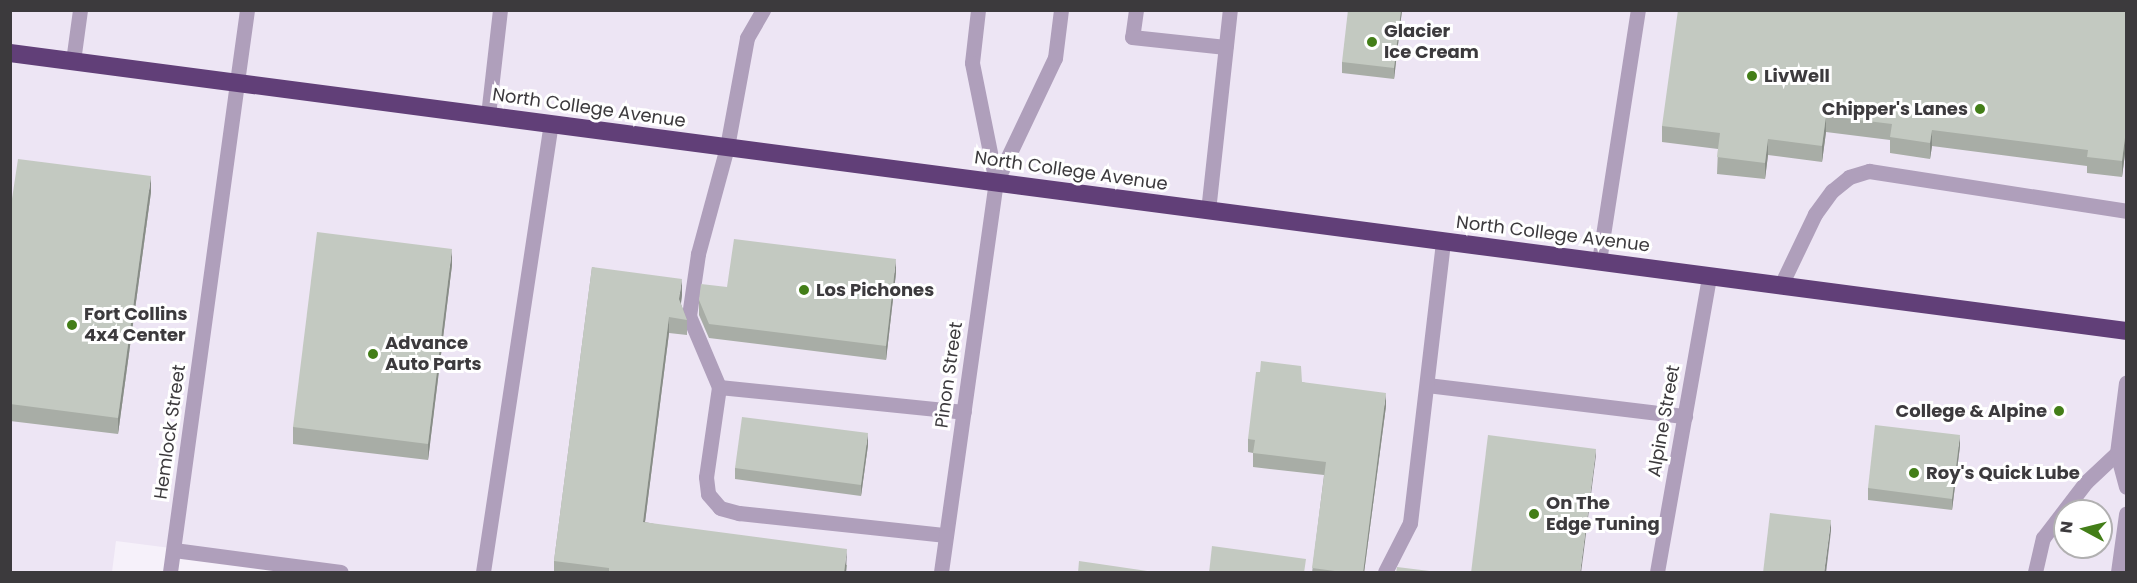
<!DOCTYPE html>
<style>
body{margin:0}
#map{position:relative;width:2137px;height:583px;overflow:hidden;background:#f6f1fa;font-family:Poppins,sans-serif}
div>[style]{position:absolute}
[style*='--x']{left:calc(var(--x)*1px);top:calc(var(--y)*1px);width:calc(var(--w)*1px);rotate:calc(var(--a)*1deg)}
.built>*{inset:0;background:#ede5f4}
.lane>*{height:15px;margin:-7.5px;padding:0 7.5px;transform-origin:7.5px;border-radius:7.5px;background:#af9fbb}
.street>*{height:15px;margin:-7.5px;padding:0 7.5px;transform-origin:7.5px;border-radius:7.5px;background:#af9fbb}
.highway>*{height:18px;margin:-9px;padding:0 9px;transform-origin:9px;border-radius:9px;background:#613f78}
.wall>*{inset:0;background:#a8ada6}
.shaded-wall>*{inset:0;background:#888d87}
.building>*{inset:0;background:#c3c9c1}
.dots>*{width:16px;height:16px;translate:-50% -50%;box-sizing:border-box;border:3px solid #fff;border-radius:50%}
span{translate:-50% -50%;white-space:nowrap;text-align:center;line-height:1.15;-webkit-text-stroke:6px #fff;paint-order:stroke}
.poi-label{font-size:18px;color:#3c3a3d;font-weight:700}
.left{translate:0 -50%;text-align:left}
.right{translate:-100% -50%;text-align:right}
.street-label{font-size:18px;color:#3c3a3d}
.frame{position:absolute;inset:0;border:12px solid #3c3a3d;pointer-events:none}
.north{position:absolute;left:2053px;top:499px;width:60px;height:60px;box-sizing:border-box;background:#fff;border:2px solid #b1b0b1;border-radius:50%;rotate:277deg;font-size:16px;font-weight:700;line-height:24px;text-align:center;color:#3c3a3d}
.north::after{content:'';display:block;margin:auto;width:21px;height:27px;background:#437e18;clip-path:polygon(50% 0,100% 100%,50% 72%,0 100%)}
</style>
<div id="map">
<div class="built">
<i style="clip-path:polygon(evenodd,10px 11px,2126px 11px,2126px 572px,358px 572px,116px 541px,112px 572px,11px 572px,10px 11px,2065px 511px,2101px 511px,2101px 547px,2065px 547px,2065px 511px)"></i>
</div>
<div class="lane">
<i style="--x:763;--y:10;--w:32;--a:120"></i>
<i style="--x:747;--y:38;--w:111;--a:100.4"></i>
<i style="--x:727;--y:147;--w:111;--a:105.2"></i>
<i style="--x:698;--y:254;--w:63;--a:98.3"></i>
<i style="--x:689;--y:316;--w:77;--a:67.1"></i>
<i style="--x:719;--y:387;--w:91;--a:98.2"></i>
<i style="--x:706;--y:477;--w:17;--a:83"></i>
<i style="--x:708;--y:494;--w:18;--a:49"></i>
<i style="--x:720;--y:508;--w:20;--a:15"></i>
<i style="--x:739;--y:513;--w:208;--a:6.1"></i>
<i style="--x:1136;--y:10;--w:27;--a:98"></i>
<i style="--x:1132;--y:37;--w:94;--a:6.1"></i>
<i style="--x:73;--y:61;--w:51;--a:-82.2"></i>
<i style="--x:237;--y:82;--w:73;--a:-82.1"></i>
<i style="--x:488;--y:115;--w:106;--a:-83.5"></i>
<i style="--x:1208;--y:211;--w:202;--a:-83.8"></i>
<i style="--x:1599;--y:261;--w:254;--a:-81.2"></i>
<i style="--x:1781;--y:285;--w:79;--a:-64.4"></i>
<i style="--x:1815;--y:214;--w:29;--a:-54"></i>
<i style="--x:1832;--y:191;--w:22;--a:-39"></i>
<i style="--x:1849;--y:177;--w:21;--a:-17"></i>
<i style="--x:1869;--y:171;--w:260;--a:8.8"></i>
<i style="--x:1427;--y:385;--w:260;--a:6.9"></i>
<i style="--x:719;--y:387;--w:246;--a:5.8"></i>
<i style="--x:2117;--y:453;--w:71;--a:-82.7"></i>
<i style="--x:174;--y:550;--w:168;--a:7.5"></i>
<i style="--x:483;--y:572;--w:453;--a:-81.4"></i>
<i style="--x:1385;--y:572;--w:55;--a:-63"></i>
<i style="--x:1410;--y:523;--w:284;--a:-83.3"></i>
<i style="--x:2035;--y:572;--w:35;--a:-77"></i>
<i style="--x:2043;--y:538;--w:71;--a:-52.5"></i>
<i style="--x:2086;--y:482;--w:42;--a:-43.1"></i>
<i style="--x:2117;--y:453;--w:35;--a:75"></i>
<i style="--x:2118;--y:572;--w:59;--a:-82.1"></i>
</div>
<div class="street">
<i style="--x:978;--y:10;--w:53;--a:96.5"></i>
<i style="--x:972;--y:63;--w:121;--a:78.6"></i>
<i style="--x:170;--y:572;--w:495;--a:-82.2"></i>
<i style="--x:941;--y:572;--w:394;--a:-82"></i>
<i style="--x:996;--y:182;--w:137;--a:-64.6"></i>
<i style="--x:1055;--y:58;--w:48;--a:-82.9"></i>
<i style="--x:1657;--y:572;--w:301;--a:-80"></i>
</div>
<div class="highway">
<i style="--x:10;--y:53;--w:2134;--a:7.48"></i>
</div>
<div class="wall">
<i style="clip-path:polygon(1402px 10px,1394px 79px,1342px 73px,1342px 62px)"></i>
<i style="clip-path:polygon(2127px 10px,2127px 138px,2122px 177px,2087px 173px,2087px 166px,1932px 146px,1930px 159px,1890px 153px,1890px 140px,1826px 132px,1822px 162px,1768px 155px,1765px 179px,1717px 174px,1718px 149px,1662px 142px,1662px 126px)"></i>
<i style="clip-path:polygon(151px 192px,118px 434px,10px 421px,10px 212px)"></i>
<i style="clip-path:polygon(452px 265px,428px 460px,293px 444px,293px 427px)"></i>
<i style="clip-path:polygon(592px 267px,682px 295px,681px 304px,687px 320px,687px 335px,669px 333px,645px 522px,847px 565px,846px 573px,554px 573px,554px 561px)"></i>
<i style="clip-path:polygon(896px 273px,886px 360px,709px 338px,699px 315px,699px 300px,727px 287px)"></i>
<i style="clip-path:polygon(1302px 382px,1386px 406px,1364px 573px,1312px 573px,1324px 475px,1253px 467px,1253px 453px,1248px 452px,1248px 439px)"></i>
<i style="clip-path:polygon(868px 445px,861px 496px,735px 479px,735px 468px)"></i>
<i style="clip-path:polygon(1960px 446px,1952px 510px,1868px 500px,1868px 488px)"></i>
</div>
<div class="shaded-wall">
<i style="clip-path:polygon(1401px 10px,1402px 10px,1394px 79px,1394px 68px)"></i>
<i style="clip-path:polygon(1826px 116px,1826px 132px,1822px 162px,1822px 146px)"></i>
<i style="clip-path:polygon(2127px 122px,2127px 138px,2122px 177px,2122px 161px)"></i>
<i style="clip-path:polygon(1932px 130px,1932px 146px,1930px 159px,1930px 143px)"></i>
<i style="clip-path:polygon(1768px 139px,1768px 155px,1765px 179px,1765px 163px)"></i>
<i style="clip-path:polygon(151px 176px,151px 192px,118px 434px,118px 418px)"></i>
<i style="clip-path:polygon(452px 249px,452px 265px,428px 460px,428px 444px)"></i>
<i style="clip-path:polygon(896px 259px,896px 273px,886px 360px,886px 346px)"></i>
<i style="clip-path:polygon(682px 279px,682px 295px,679px 315px,679px 299px)"></i>
<i style="clip-path:polygon(669px 317px,669px 333px,643px 538px,643px 522px)"></i>
<i style="clip-path:polygon(1386px 393px,1386px 406px,1364px 573px,1363px 573px)"></i>
<i style="clip-path:polygon(868px 433px,868px 445px,861px 496px,861px 485px)"></i>
<i style="clip-path:polygon(1960px 435px,1960px 446px,1952px 510px,1952px 499px)"></i>
<i style="clip-path:polygon(1596px 449px,1596px 455px,1581px 573px,1580px 573px)"></i>
<i style="clip-path:polygon(1831px 520px,1831px 531px,1826px 573px,1824px 573px)"></i>
<i style="clip-path:polygon(847px 549px,846px 573px,844px 573px)"></i>
</div>
<div class="building">
<i style="clip-path:polygon(1348px 10px,1401px 10px,1394px 68px,1342px 62px)"></i>
<i style="clip-path:polygon(1678px 10px,2127px 10px,2127px 64px,2125px 73px,2127px 73px,2127px 122px,2122px 161px,2087px 157px,2088px 150px,1932px 130px,1930px 143px,1890px 137px,1892px 124px,1826px 116px,1822px 146px,1768px 139px,1765px 163px,1717px 157px,1720px 133px,1662px 126px)"></i>
<i style="clip-path:polygon(18px 159px,151px 176px,118px 418px,10px 404px,10px 212px)"></i>
<i style="clip-path:polygon(317px 232px,452px 249px,428px 444px,293px 427px)"></i>
<i style="clip-path:polygon(734px 239px,896px 259px,886px 346px,709px 324px,699px 300px,701px 284px,727px 287px)"></i>
<i style="clip-path:polygon(592px 267px,682px 279px,679px 299px,687px 320px,669px 317px,643px 522px,847px 549px,844px 573px,609px 573px,609px 568px,554px 561px)"></i>
<i style="clip-path:polygon(1261px 361px,1301px 366px,1302px 382px,1386px 393px,1363px 573px,1350px 573px,1312px 568px,1326px 462px,1253px 453px,1255px 440px,1248px 439px,1256px 372px,1260px 372px)"></i>
<i style="clip-path:polygon(742px 417px,868px 433px,861px 485px,735px 468px)"></i>
<i style="clip-path:polygon(1875px 425px,1960px 435px,1952px 499px,1868px 488px)"></i>
<i style="clip-path:polygon(1488px 435px,1596px 449px,1580px 573px,1471px 573px)"></i>
<i style="clip-path:polygon(1770px 513px,1831px 520px,1824px 573px,1763px 573px)"></i>
<i style="clip-path:polygon(1212px 546px,1306px 559px,1304px 573px,1209px 573px)"></i>
<i style="clip-path:polygon(1079px 561px,1161px 573px,1078px 573px)"></i>
<i style="clip-path:polygon(1397px 567px,1446px 573px,1396px 573px)"></i>
</div>
<div class="dots">
<i style="left:1372px;top:42px;background:#437e18"></i>
<i style="left:1752px;top:76px;background:#437e18"></i>
<i style="left:1980px;top:109px;background:#437e18"></i>
<i style="left:804px;top:290px;background:#437e18"></i>
<i style="left:72px;top:325px;background:#437e18"></i>
<i style="left:373px;top:354px;background:#437e18"></i>
<i style="left:2059px;top:411px;background:#437e18"></i>
<i style="left:1914px;top:473px;background:#437e18"></i>
<i style="left:1534px;top:514px;background:#437e18"></i>
</div>
<div class="poi-label">
<span class="left" style="left:1384px;top:42px">Glacier<br>Ice Cream</span>
<span class="left" style="left:1764px;top:76px">LivWell</span>
<span class="right" style="left:1968px;top:109px">Chipper's Lanes</span>
<span class="left" style="left:816px;top:290px">Los Pichones</span>
<span class="left" style="left:84px;top:325px">Fort Collins<br>4x4 Center</span>
<span class="left" style="left:385px;top:354px">Advance<br>Auto Parts</span>
<span class="right" style="left:2047px;top:411px">College &amp; Alpine</span>
<span class="left" style="left:1926px;top:473px">Roy's Quick Lube</span>
<span class="left" style="left:1546px;top:514px">On The<br>Edge Tuning</span>
</div>
<div class="street-label">
<span style="left:589px;top:108px;rotate:8deg">North College Avenue</span>
<span style="left:1071px;top:171px;rotate:8deg">North College Avenue</span>
<span style="left:1553px;top:234px;rotate:7deg">North College Avenue</span>
<span style="left:949px;top:375px;rotate:-82deg">Pinon Street</span>
<span style="left:1664px;top:421px;rotate:-80deg">Alpine Street</span>
<span style="left:170px;top:432px;rotate:-82deg">Hemlock Street</span>
</div>
<div class="frame"></div>
<div class="north">N</div>
</div>
